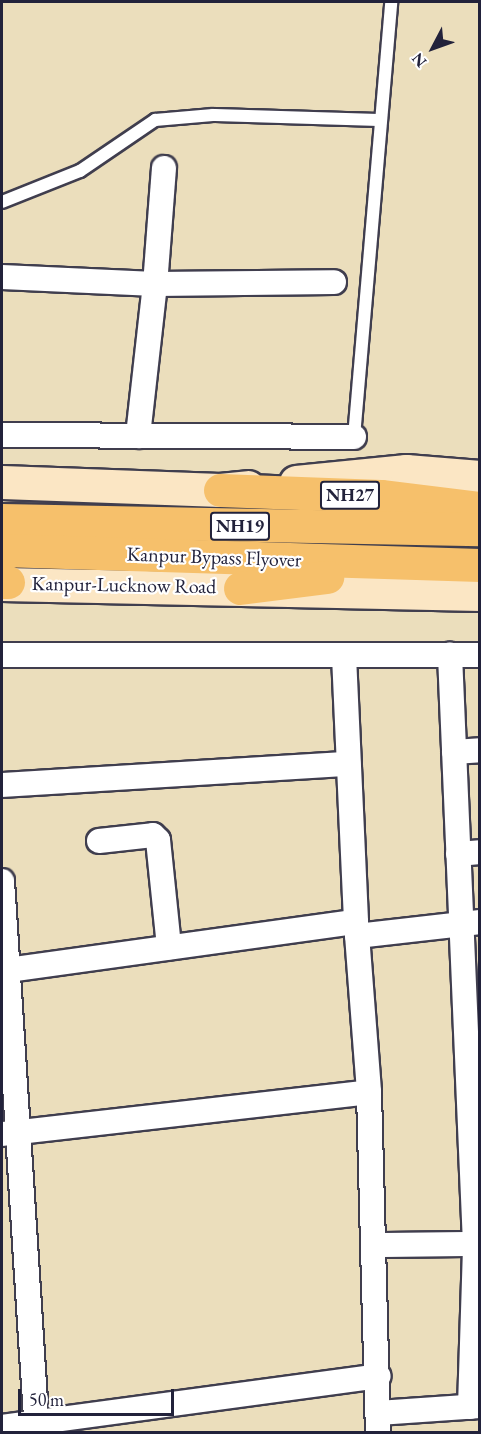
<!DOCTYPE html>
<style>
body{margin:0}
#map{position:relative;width:481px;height:1434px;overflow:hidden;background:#ebdebc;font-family:"EB Garamond",serif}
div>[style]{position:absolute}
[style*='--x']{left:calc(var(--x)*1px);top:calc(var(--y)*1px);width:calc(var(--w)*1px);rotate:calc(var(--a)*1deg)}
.roads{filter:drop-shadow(2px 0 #403e4e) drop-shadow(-2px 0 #403e4e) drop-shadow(0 2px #403e4e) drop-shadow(0 -2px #403e4e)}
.service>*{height:12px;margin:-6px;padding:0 6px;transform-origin:6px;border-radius:6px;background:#fff}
.minor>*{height:24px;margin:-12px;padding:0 12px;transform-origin:12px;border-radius:12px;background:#fff}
.secondary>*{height:33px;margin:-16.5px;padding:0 16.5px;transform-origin:16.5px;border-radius:16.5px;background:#fbe6c4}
.trunk>*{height:33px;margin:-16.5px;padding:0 16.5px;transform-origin:16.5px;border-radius:16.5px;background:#f6c06b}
span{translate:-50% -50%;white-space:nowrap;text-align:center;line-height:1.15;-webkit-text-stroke:4.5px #fff;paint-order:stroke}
.shield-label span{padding:2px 4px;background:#fff;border:2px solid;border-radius:4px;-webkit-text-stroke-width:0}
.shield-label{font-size:18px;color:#22223b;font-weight:700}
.street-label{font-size:20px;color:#22223b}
.frame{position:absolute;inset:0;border:3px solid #22223b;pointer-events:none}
.north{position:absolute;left:403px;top:18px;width:60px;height:60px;-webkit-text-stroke:4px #fff;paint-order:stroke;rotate:229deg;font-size:16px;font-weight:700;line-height:24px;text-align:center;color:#22223b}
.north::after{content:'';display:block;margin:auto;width:21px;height:27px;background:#22223b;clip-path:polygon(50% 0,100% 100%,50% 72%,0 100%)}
.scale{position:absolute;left:18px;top:1389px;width:156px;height:27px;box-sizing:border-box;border:3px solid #22223b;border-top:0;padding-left:8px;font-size:18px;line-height:21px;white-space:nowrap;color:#22223b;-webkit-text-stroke:4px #fff;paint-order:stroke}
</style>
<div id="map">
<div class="roads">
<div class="service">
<i style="--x:2;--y:202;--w:84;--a:-21.7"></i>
<i style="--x:80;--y:171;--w:91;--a:-34.2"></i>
<i style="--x:155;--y:120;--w:58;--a:-4.9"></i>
<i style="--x:213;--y:115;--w:168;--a:1.7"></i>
<i style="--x:354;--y:437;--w:437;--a:-85.1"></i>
</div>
<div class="minor">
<i style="--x:164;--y:168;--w:116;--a:94.4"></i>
<i style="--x:155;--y:284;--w:179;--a:-0.6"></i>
<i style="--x:2;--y:277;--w:153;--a:2.6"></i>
<i style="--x:155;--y:284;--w:153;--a:96.4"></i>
<i style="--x:2;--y:435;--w:352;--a:0.3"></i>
<i style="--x:2;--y:655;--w:478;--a:0"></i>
<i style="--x:344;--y:656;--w:266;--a:87.4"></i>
<i style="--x:356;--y:922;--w:170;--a:85.6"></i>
<i style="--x:369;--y:1092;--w:340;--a:88.5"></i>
<i style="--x:454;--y:752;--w:26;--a:-4"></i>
<i style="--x:2;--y:785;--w:347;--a:-3.5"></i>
<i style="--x:99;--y:841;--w:54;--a:-6.3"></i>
<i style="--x:153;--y:835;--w:7;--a:45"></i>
<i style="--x:158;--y:840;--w:108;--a:84.1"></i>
<i style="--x:458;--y:854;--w:22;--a:-5"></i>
<i style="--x:2;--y:881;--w:552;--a:86.37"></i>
<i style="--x:357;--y:936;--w:124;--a:-6.5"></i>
<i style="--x:8;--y:970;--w:351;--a:-7.9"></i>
<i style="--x:2;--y:1134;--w:369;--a:-6.5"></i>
<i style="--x:375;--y:1245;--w:100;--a:-0.6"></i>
<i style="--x:475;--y:1244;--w:590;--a:-92.43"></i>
<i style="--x:470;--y:1407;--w:163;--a:-88.2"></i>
<i style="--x:378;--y:1413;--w:102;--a:-3.9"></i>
<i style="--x:2;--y:1427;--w:380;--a:-7.7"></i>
</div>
<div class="secondary">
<i style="--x:2;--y:482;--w:218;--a:2.1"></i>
<i style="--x:220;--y:490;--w:28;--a:-6"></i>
<i style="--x:296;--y:482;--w:111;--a:-5.7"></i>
<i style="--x:406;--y:471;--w:74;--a:4.6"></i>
<i style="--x:2;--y:584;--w:478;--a:1.2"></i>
</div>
<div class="trunk">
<i style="--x:220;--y:490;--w:161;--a:2.1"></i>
<i style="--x:381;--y:496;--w:100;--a:6.9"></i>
<i style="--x:2;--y:520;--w:478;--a:1.1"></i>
<i style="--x:2;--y:550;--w:478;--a:1.8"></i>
<i style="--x:2;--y:582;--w:6;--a:0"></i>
<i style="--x:240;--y:588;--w:88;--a:-7.2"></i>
</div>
</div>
<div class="shield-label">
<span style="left:350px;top:495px">NH27</span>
<span style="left:240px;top:526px">NH19</span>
</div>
<div class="street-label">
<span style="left:214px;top:557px;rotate:2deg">Kanpur Bypass Flyover</span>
<span style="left:124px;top:585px;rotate:1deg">Kanpur-Lucknow Road</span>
</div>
<div class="frame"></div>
<div class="north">N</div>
<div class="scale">50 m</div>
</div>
